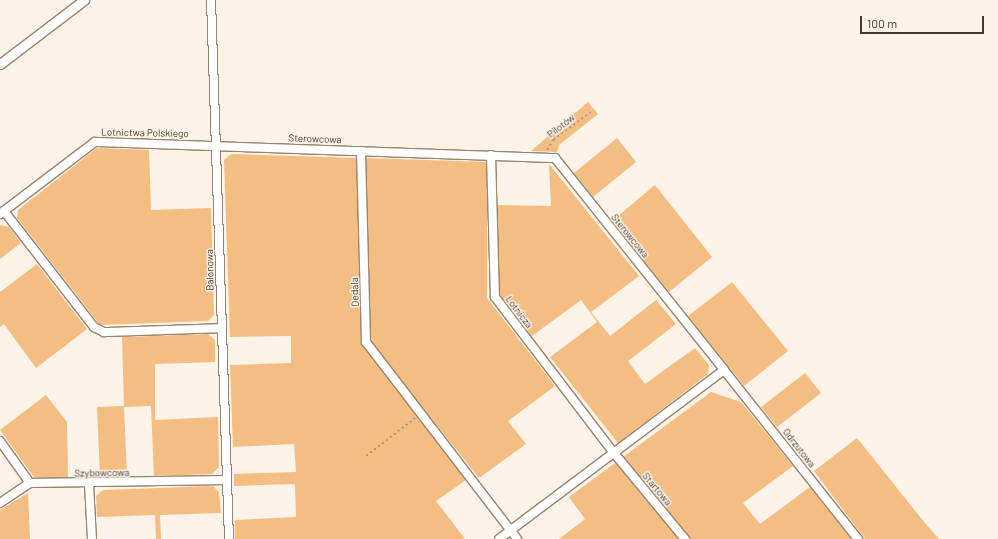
<!DOCTYPE html>
<meta charset="utf-8">
<style>
body{margin:0}
#map{position:relative;width:998px;height:539px;overflow:hidden;background:#fbf2e8;font-family:Barlow,sans-serif}
div>[style]{position:absolute}
[style*='--x']{left:calc(var(--x)*1px);top:calc(var(--y)*1px);width:calc(var(--w)*1px);rotate:calc(var(--a)*1deg)}
.green>*{inset:0;background:#f4be82}
.path>*{height:1.5px;margin-top:-0.75px;transform-origin:0;background:repeating-linear-gradient(90deg,#a39a91 0 2px,transparent 0 5px)}
.roads{filter:drop-shadow(1px 0 #9a846e) drop-shadow(-1px 0 #9a846e) drop-shadow(0 1px #9a846e) drop-shadow(0 -1px #9a846e)}
.minor>*{height:8px;margin:-4px;padding:0 4px;transform-origin:4px;border-radius:4px;background:#fff}
.tertiary>*{height:9px;margin:-4.5px;padding:0 4.5px;transform-origin:4.5px;border-radius:4.5px;background:#fff}
span{translate:-50% -50%;white-space:nowrap;text-align:center;line-height:1.15;-webkit-text-stroke:3px #fbf2e8;paint-order:stroke}
.street-label{font-size:10px;color:#423930}
.scale{position:absolute;left:860px;top:16px;width:124px;height:18px;box-sizing:border-box;border:2px solid #423930;border-top:0;padding-left:5px;font-size:12px;line-height:14px;white-space:nowrap;color:#423930;-webkit-text-stroke:3px #fbf2e8;paint-order:stroke}
</style>
<div id="map">
<div class="green">
<i style="clip-path:polygon(588px 102px,598px 114px,559px 145px,557px 152px,531px 151px)"></i>
<i style="clip-path:polygon(617px 138px,636px 162px,593px 197px,574px 173px)"></i>
<i style="clip-path:polygon(97px 148px,149px 150px,151px 210px,211px 208px,214px 315px,208px 321px,100px 325px,17px 218px,18px 210px)"></i>
<i style="clip-path:polygon(231px 154px,357px 158px,363px 344px,466px 480px,436px 501px,465px 539px,235px 539px,235px 520px,296px 517px,295px 484px,234px 486px,234px 474px,296px 472px,294px 444px,233px 447px,230px 365px,291px 363px,291px 336px,230px 337px,224px 160px)"></i>
<i style="clip-path:polygon(366px 158px,487px 162px,487px 298px,555px 386px,508px 421px,526px 444px,479px 478px,372px 344px,369px 337px)"></i>
<i style="clip-path:polygon(549px 164px,639px 276px,591px 312px,610px 336px,656px 300px,676px 324px,628px 361px,645px 384px,695px 348px,709px 365px,708px 374px,618px 443px,550px 357px,597px 322px,581px 300px,532px 336px,499px 294px,497px 205px,551px 206px)"></i>
<i style="clip-path:polygon(655px 185px,712px 257px,669px 292px,612px 221px)"></i>
<i style="clip-path:polygon(0 225px,9px 227px,21px 243px,0 259px)"></i>
<i style="clip-path:polygon(37px 264px,87px 329px,36px 368px,4px 324px,0 327px,0 292px)"></i>
<i style="clip-path:polygon(732px 282px,788px 351px,744px 386px,688px 316px)"></i>
<i style="clip-path:polygon(208px 334px,215px 340px,215px 362px,155px 364px,155px 420px,218px 417px,219px 467px,212px 474px,154px 476px,151px 406px,124px 407px,127px 477px,100px 478px,97px 407px,124px 406px,122px 337px)"></i>
<i style="clip-path:polygon(805px 373px,821px 393px,777px 427px,761px 407px)"></i>
<i style="clip-path:polygon(711px 392px,741px 402px,793px 466px,743px 503px,760px 524px,810px 487px,851px 539px,559px 539px,585px 519px,569px 497px)"></i>
<i style="clip-path:polygon(46px 395px,67px 422px,68px 479px,36px 480px,0 430px)"></i>
<i style="clip-path:polygon(857px 438px,924px 522px,939px 539px,865px 539px,814px 471px)"></i>
<i style="clip-path:polygon(213px 486px,219px 492px,221px 513px,160px 515px,161px 539px,156px 539px,155px 515px,97px 517px,96px 496px,103px 490px)"></i>
<i style="clip-path:polygon(28px 493px,30px 539px,0 539px,0 510px)"></i>
</div>
<div class="path">
<i style="--x:547;--y:150;--w:12;--a:-59"></i>
<i style="--x:553;--y:140;--w:47;--a:-36.4"></i>
<i style="--x:366;--y:456;--w:62;--a:-37.8"></i>
</div>
<div class="roads">
<div class="minor">
<i style="--x:211;--y:0;--w:539;--a:88.09"></i>
<i style="--x:361;--y:151;--w:191;--a:88.5"></i>
<i style="--x:366;--y:342;--w:248;--a:52.5"></i>
<i style="--x:491;--y:155;--w:142;--a:88.4"></i>
<i style="--x:495;--y:297;--w:196;--a:52.7"></i>
<i style="--x:614;--y:453;--w:112;--a:50.5"></i>
<i style="--x:4;--y:211;--w:147;--a:52.2"></i>
<i style="--x:94;--y:327;--w:11;--a:27"></i>
<i style="--x:104;--y:332;--w:118;--a:-1.9"></i>
<i style="--x:0;--y:214;--w:119;--a:-37.2"></i>
<i style="--x:95;--y:142;--w:460;--a:2"></i>
<i style="--x:555;--y:158;--w:271;--a:51.4"></i>
<i style="--x:724;--y:370;--w:281;--a:143.1"></i>
<i style="--x:724;--y:370;--w:216;--a:51.6"></i>
<i style="--x:0;--y:441;--w:52;--a:54.5"></i>
<i style="--x:30;--y:483;--w:197;--a:-0.9"></i>
<i style="--x:89;--y:484;--w:55;--a:86.9"></i>
<i style="--x:0;--y:503;--w:36;--a:-34"></i>
</div>
<div class="tertiary">
<i style="--x:0;--y:64;--w:106;--a:-37.3"></i>
</div>
</div>
<div class="street-label">
<span style="left:561px;top:126px;rotate:-38deg">Pilotów</span>
<span style="left:145px;top:133px;rotate:1deg">Lotnictwa Polskiego</span>
<span style="left:315px;top:139px;rotate:2deg">Sterowcowa</span>
<span style="left:630px;top:236px;rotate:51deg">Sterowcowa</span>
<span style="left:210px;top:270px;rotate:-91deg">Balonowa</span>
<span style="left:355px;top:292px;rotate:-92deg">Dedala</span>
<span style="left:519px;top:312px;rotate:53deg">Lotnicza</span>
<span style="left:799px;top:448px;rotate:52deg">Odrzutowa</span>
<span style="left:102px;top:473px;rotate:-1deg">Szybowcowa</span>
<span style="left:657px;top:489px;rotate:50deg">Startowa</span>
</div>
<div class="scale">100 m</div>
</div>
